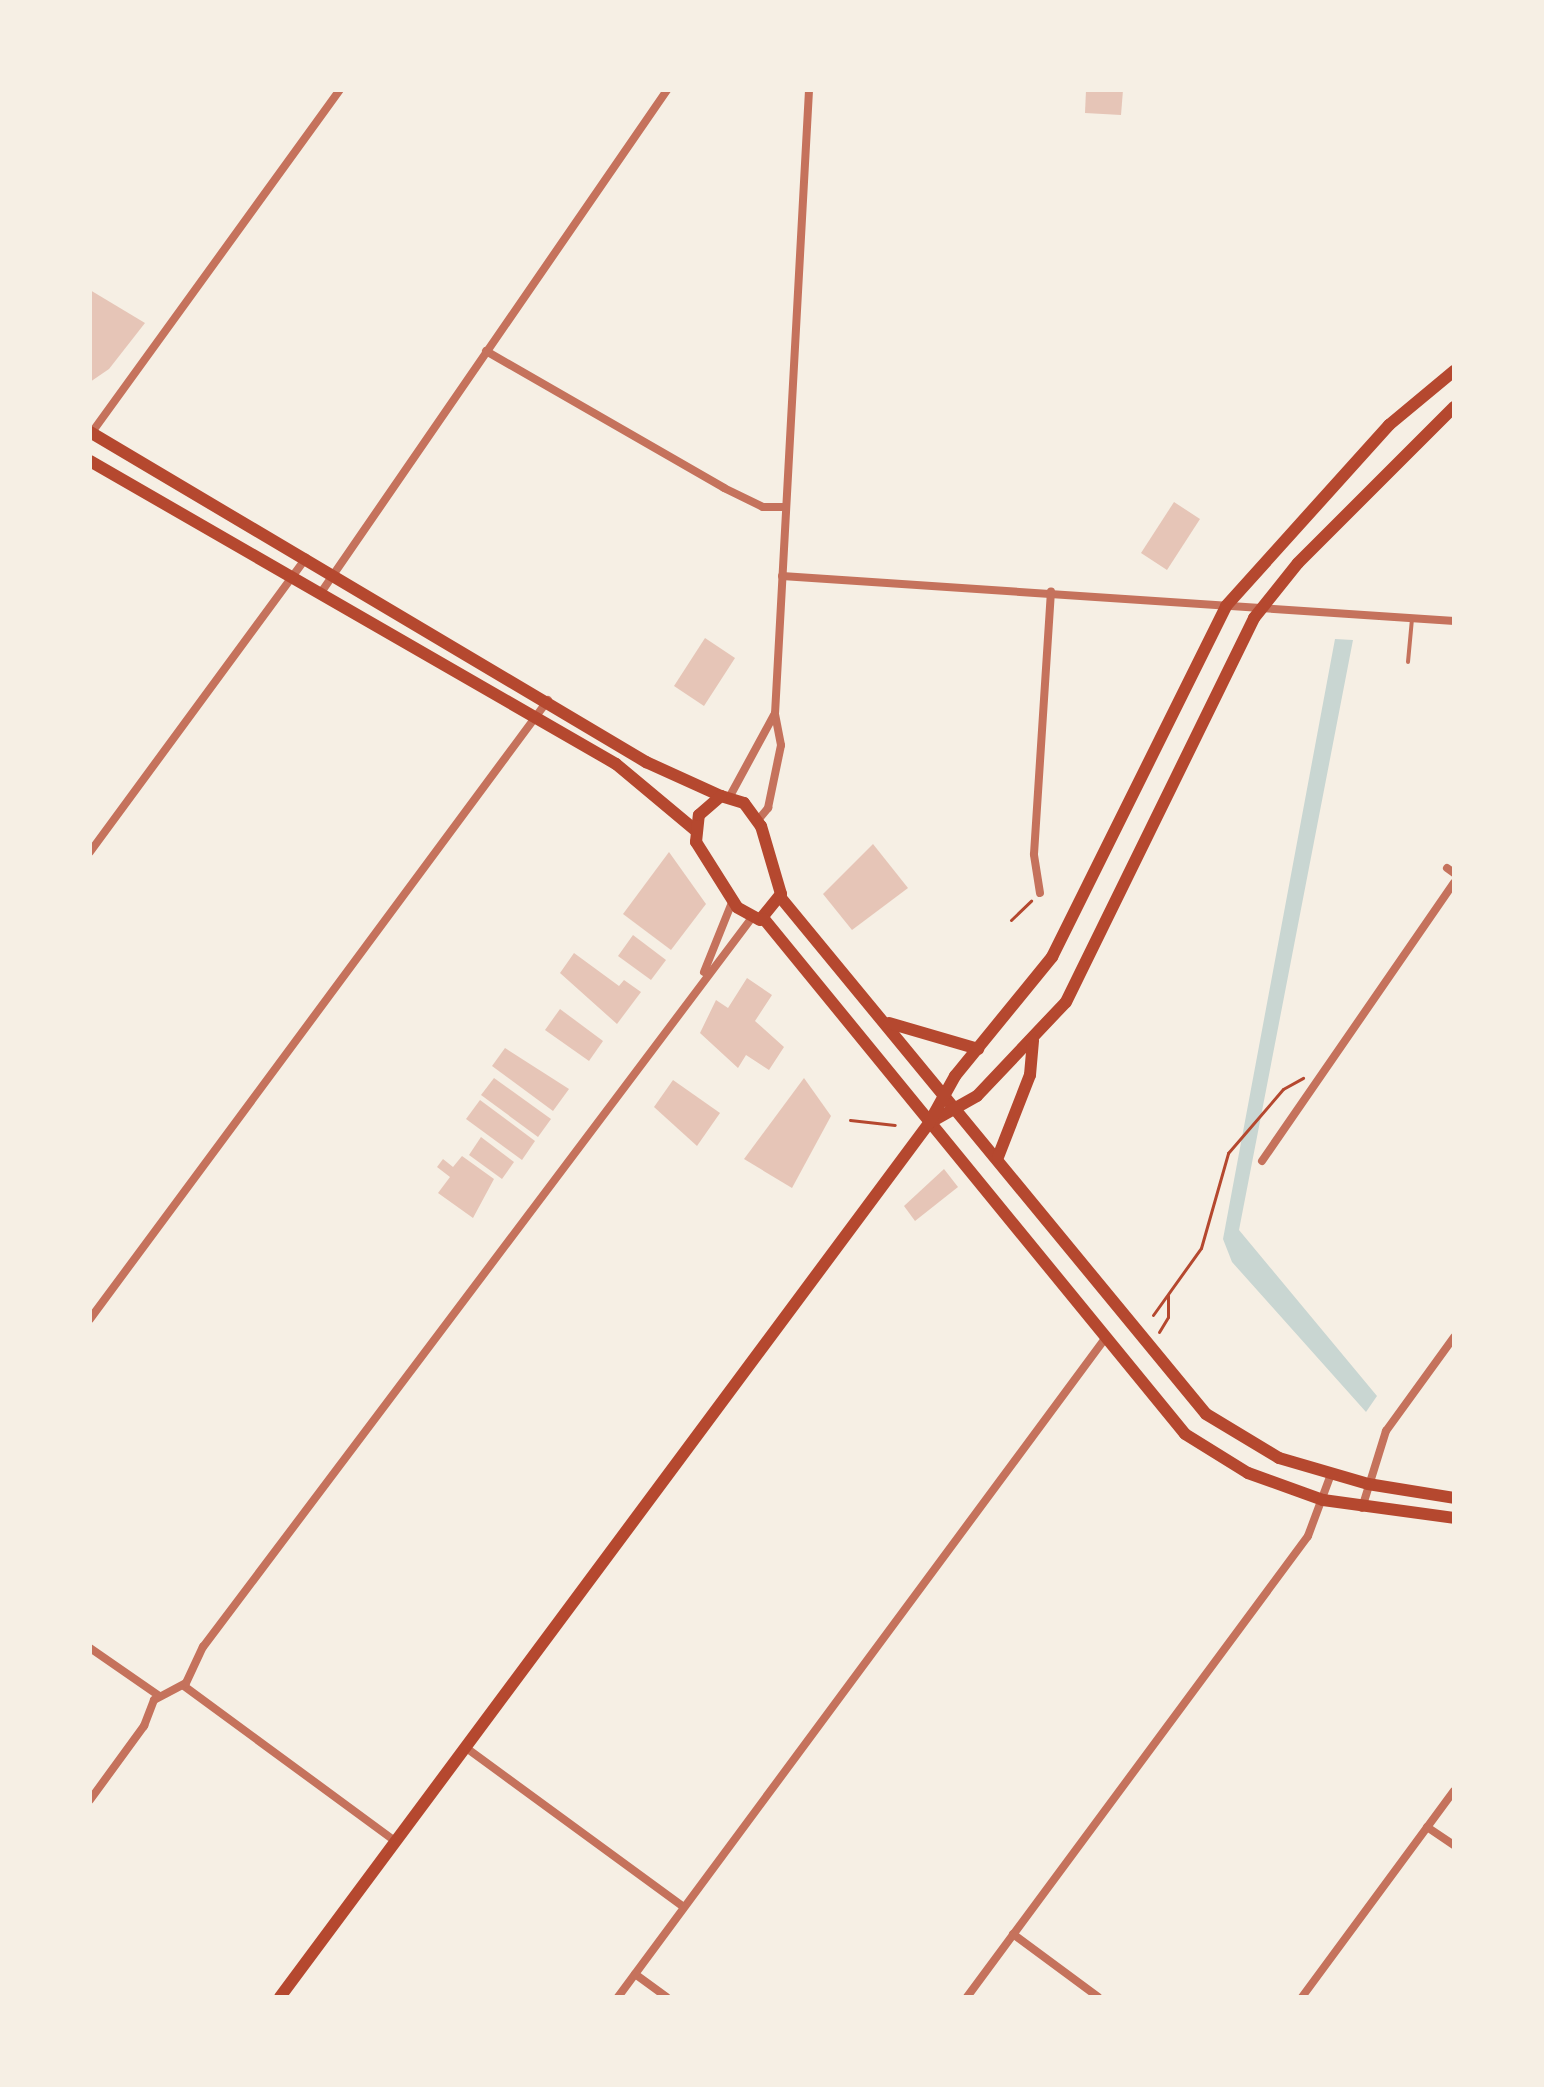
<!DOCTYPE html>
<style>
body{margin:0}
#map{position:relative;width:1544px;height:2087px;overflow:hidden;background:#f6efe4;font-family:"Golos Text",sans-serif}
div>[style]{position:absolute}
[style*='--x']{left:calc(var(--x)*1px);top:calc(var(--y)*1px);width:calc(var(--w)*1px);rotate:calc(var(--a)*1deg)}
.water>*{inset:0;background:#c9d6d2}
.building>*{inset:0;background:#e6c5b7}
.path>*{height:3px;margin:-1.5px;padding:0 1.5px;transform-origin:1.5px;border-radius:1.5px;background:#b5482f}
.service>*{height:4px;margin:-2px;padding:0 2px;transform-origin:2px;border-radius:2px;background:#c5725c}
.minor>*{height:8px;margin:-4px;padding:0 4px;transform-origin:4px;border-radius:4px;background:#c5725c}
.secondary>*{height:12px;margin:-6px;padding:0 6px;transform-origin:6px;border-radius:6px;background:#b5482f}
span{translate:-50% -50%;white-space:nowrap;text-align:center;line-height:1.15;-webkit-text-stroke:6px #f6efe4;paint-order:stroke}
.frame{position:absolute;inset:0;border:92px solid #f6efe4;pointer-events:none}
</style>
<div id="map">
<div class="water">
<i style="clip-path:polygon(1335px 639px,1353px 640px,1239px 1230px,1377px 1396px,1366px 1412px,1232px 1262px,1223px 1239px)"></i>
</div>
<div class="building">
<i style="clip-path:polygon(1086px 90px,1123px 90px,1121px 115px,1085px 113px)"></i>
<i style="clip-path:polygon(90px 290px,145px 323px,109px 369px,90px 382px)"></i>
<i style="clip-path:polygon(1174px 502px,1200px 519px,1167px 570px,1141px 553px)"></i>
<i style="clip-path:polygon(705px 638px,735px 658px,704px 706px,674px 686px)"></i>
<i style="clip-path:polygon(873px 844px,908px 888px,852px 930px,823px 894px)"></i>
<i style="clip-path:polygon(669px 852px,706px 904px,671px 950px,623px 914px)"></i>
<i style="clip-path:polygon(633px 935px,666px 960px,651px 980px,618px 956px)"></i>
<i style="clip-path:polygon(574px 953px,619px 986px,624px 980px,641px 992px,617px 1024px,560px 973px)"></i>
<i style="clip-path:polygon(747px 978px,772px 995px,755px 1021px,784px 1047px,769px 1070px,746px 1055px,738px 1068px,700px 1033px,716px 1000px,728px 1008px)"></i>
<i style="clip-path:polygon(560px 1009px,603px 1041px,589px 1061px,545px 1030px)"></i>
<i style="clip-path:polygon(505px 1048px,569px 1089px,553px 1111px,492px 1066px)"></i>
<i style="clip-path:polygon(494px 1078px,551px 1119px,538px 1137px,481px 1095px)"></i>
<i style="clip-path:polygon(804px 1078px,831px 1116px,792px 1188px,744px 1159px)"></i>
<i style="clip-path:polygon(673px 1080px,720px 1113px,697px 1146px,654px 1107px)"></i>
<i style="clip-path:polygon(480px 1100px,535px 1141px,522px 1160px,466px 1119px)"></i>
<i style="clip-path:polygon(481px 1137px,514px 1162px,502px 1179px,469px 1155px)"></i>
<i style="clip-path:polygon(462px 1156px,494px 1179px,473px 1218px,438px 1193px,450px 1177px,437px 1167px,443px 1159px,453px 1167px)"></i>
<i style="clip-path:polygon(944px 1169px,958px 1187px,915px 1221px,904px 1206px)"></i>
</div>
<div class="path">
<i style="--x:1011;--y:920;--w:28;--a:-44"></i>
<i style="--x:850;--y:1120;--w:45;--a:6.3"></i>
<i style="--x:1153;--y:1315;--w:82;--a:-54.4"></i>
<i style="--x:1201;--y:1248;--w:99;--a:-74.1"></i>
<i style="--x:1228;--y:1153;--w:84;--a:-49.3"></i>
<i style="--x:1283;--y:1089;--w:23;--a:-29"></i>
<i style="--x:1159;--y:1332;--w:17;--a:-59"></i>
<i style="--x:1168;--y:1317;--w:22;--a:-90"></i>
</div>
<div class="service">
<i style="--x:1408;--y:662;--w:43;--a:-84.7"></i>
</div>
<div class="minor">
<i style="--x:486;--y:351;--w:275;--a:29.9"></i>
<i style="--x:724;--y:488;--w:43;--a:26"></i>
<i style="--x:763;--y:507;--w:23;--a:0"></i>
<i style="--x:90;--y:435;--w:426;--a:-54.1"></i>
<i style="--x:782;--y:576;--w:674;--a:3.83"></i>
<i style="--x:320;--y:594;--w:612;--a:-55.45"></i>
<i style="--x:730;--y:796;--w:92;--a:-61.5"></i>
<i style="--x:758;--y:820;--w:16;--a:-50"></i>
<i style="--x:768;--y:808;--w:64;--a:-78.3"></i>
<i style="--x:781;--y:745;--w:32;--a:-101"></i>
<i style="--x:775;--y:714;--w:625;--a:-86.88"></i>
<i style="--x:90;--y:852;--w:365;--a:-53.7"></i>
<i style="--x:1447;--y:868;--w:9;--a:36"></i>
<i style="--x:1040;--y:893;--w:39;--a:-99"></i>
<i style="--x:1034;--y:854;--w:263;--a:-86.3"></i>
<i style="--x:704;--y:972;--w:78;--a:-68.1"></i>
<i style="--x:1262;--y:1161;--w:338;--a:-55.4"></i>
<i style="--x:90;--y:1319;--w:770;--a:-53.5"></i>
<i style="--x:1362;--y:1508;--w:81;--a:-72.7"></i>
<i style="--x:1386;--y:1431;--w:116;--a:-54.1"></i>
<i style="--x:90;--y:1648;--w:83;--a:34.7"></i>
<i style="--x:184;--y:1686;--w:262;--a:36.3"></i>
<i style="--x:465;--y:1747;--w:271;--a:36.2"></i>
<i style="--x:90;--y:1800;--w:92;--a:-53.9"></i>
<i style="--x:144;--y:1726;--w:28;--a:-69"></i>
<i style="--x:154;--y:1700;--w:36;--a:-28"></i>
<i style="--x:186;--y:1683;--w:40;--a:-65"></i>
<i style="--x:203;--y:1647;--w:911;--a:-53.03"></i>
<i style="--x:1427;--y:1827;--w:32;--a:34"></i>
<i style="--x:1013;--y:1934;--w:106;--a:36.5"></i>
<i style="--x:635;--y:1974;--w:39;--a:36"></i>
<i style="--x:618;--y:1997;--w:817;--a:-53.51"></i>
<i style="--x:967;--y:1997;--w:573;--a:-53.51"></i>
<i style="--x:1308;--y:1536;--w:66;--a:-69.6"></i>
<i style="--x:1302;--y:1997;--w:256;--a:-53.6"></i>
</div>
<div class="secondary">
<i style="--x:90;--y:432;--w:647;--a:30.69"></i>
<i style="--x:646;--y:762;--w:82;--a:24.4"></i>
<i style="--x:90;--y:461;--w:607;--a:29.94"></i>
<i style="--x:616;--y:764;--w:102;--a:39.8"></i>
<i style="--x:721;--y:796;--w:24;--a:17"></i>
<i style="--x:744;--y:803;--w:29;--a:54"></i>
<i style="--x:761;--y:826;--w:71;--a:73.6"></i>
<i style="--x:781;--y:894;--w:33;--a:129"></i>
<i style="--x:760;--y:920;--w:26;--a:-151"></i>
<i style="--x:737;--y:907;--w:77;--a:-122.2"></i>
<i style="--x:696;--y:842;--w:27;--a:-84"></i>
<i style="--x:699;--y:815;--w:29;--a:-41"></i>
<i style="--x:781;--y:898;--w:668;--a:50.52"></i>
<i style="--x:1206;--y:1414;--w:85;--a:31.1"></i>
<i style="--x:1279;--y:1458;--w:93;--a:16.3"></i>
<i style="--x:1368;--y:1484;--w:87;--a:9.2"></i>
<i style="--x:764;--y:919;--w:665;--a:50.73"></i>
<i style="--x:1185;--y:1434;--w:74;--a:31.8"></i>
<i style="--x:1248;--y:1473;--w:80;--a:19.8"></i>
<i style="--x:1323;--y:1500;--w:132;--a:7.8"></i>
<i style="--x:889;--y:1023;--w:93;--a:16.3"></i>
<i style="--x:929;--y:1123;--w:55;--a:-29.4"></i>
<i style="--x:977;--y:1096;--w:129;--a:-46.6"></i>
<i style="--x:1066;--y:1002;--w:428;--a:-63.9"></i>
<i style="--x:1254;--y:618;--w:70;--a:-51.3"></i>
<i style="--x:1298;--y:563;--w:221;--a:-45"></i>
<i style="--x:998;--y:1157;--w:88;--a:-68.7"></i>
<i style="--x:1030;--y:1075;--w:35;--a:-85"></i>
<i style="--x:280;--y:1997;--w:1089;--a:-53.4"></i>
<i style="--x:929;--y:1123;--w:54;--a:-61"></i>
<i style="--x:955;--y:1076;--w:154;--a:-50.8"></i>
<i style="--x:1052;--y:957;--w:392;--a:-63.6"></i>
<i style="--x:1226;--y:606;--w:244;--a:-48"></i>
<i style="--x:1389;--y:425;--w:85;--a:-39.7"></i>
</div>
<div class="frame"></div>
</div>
